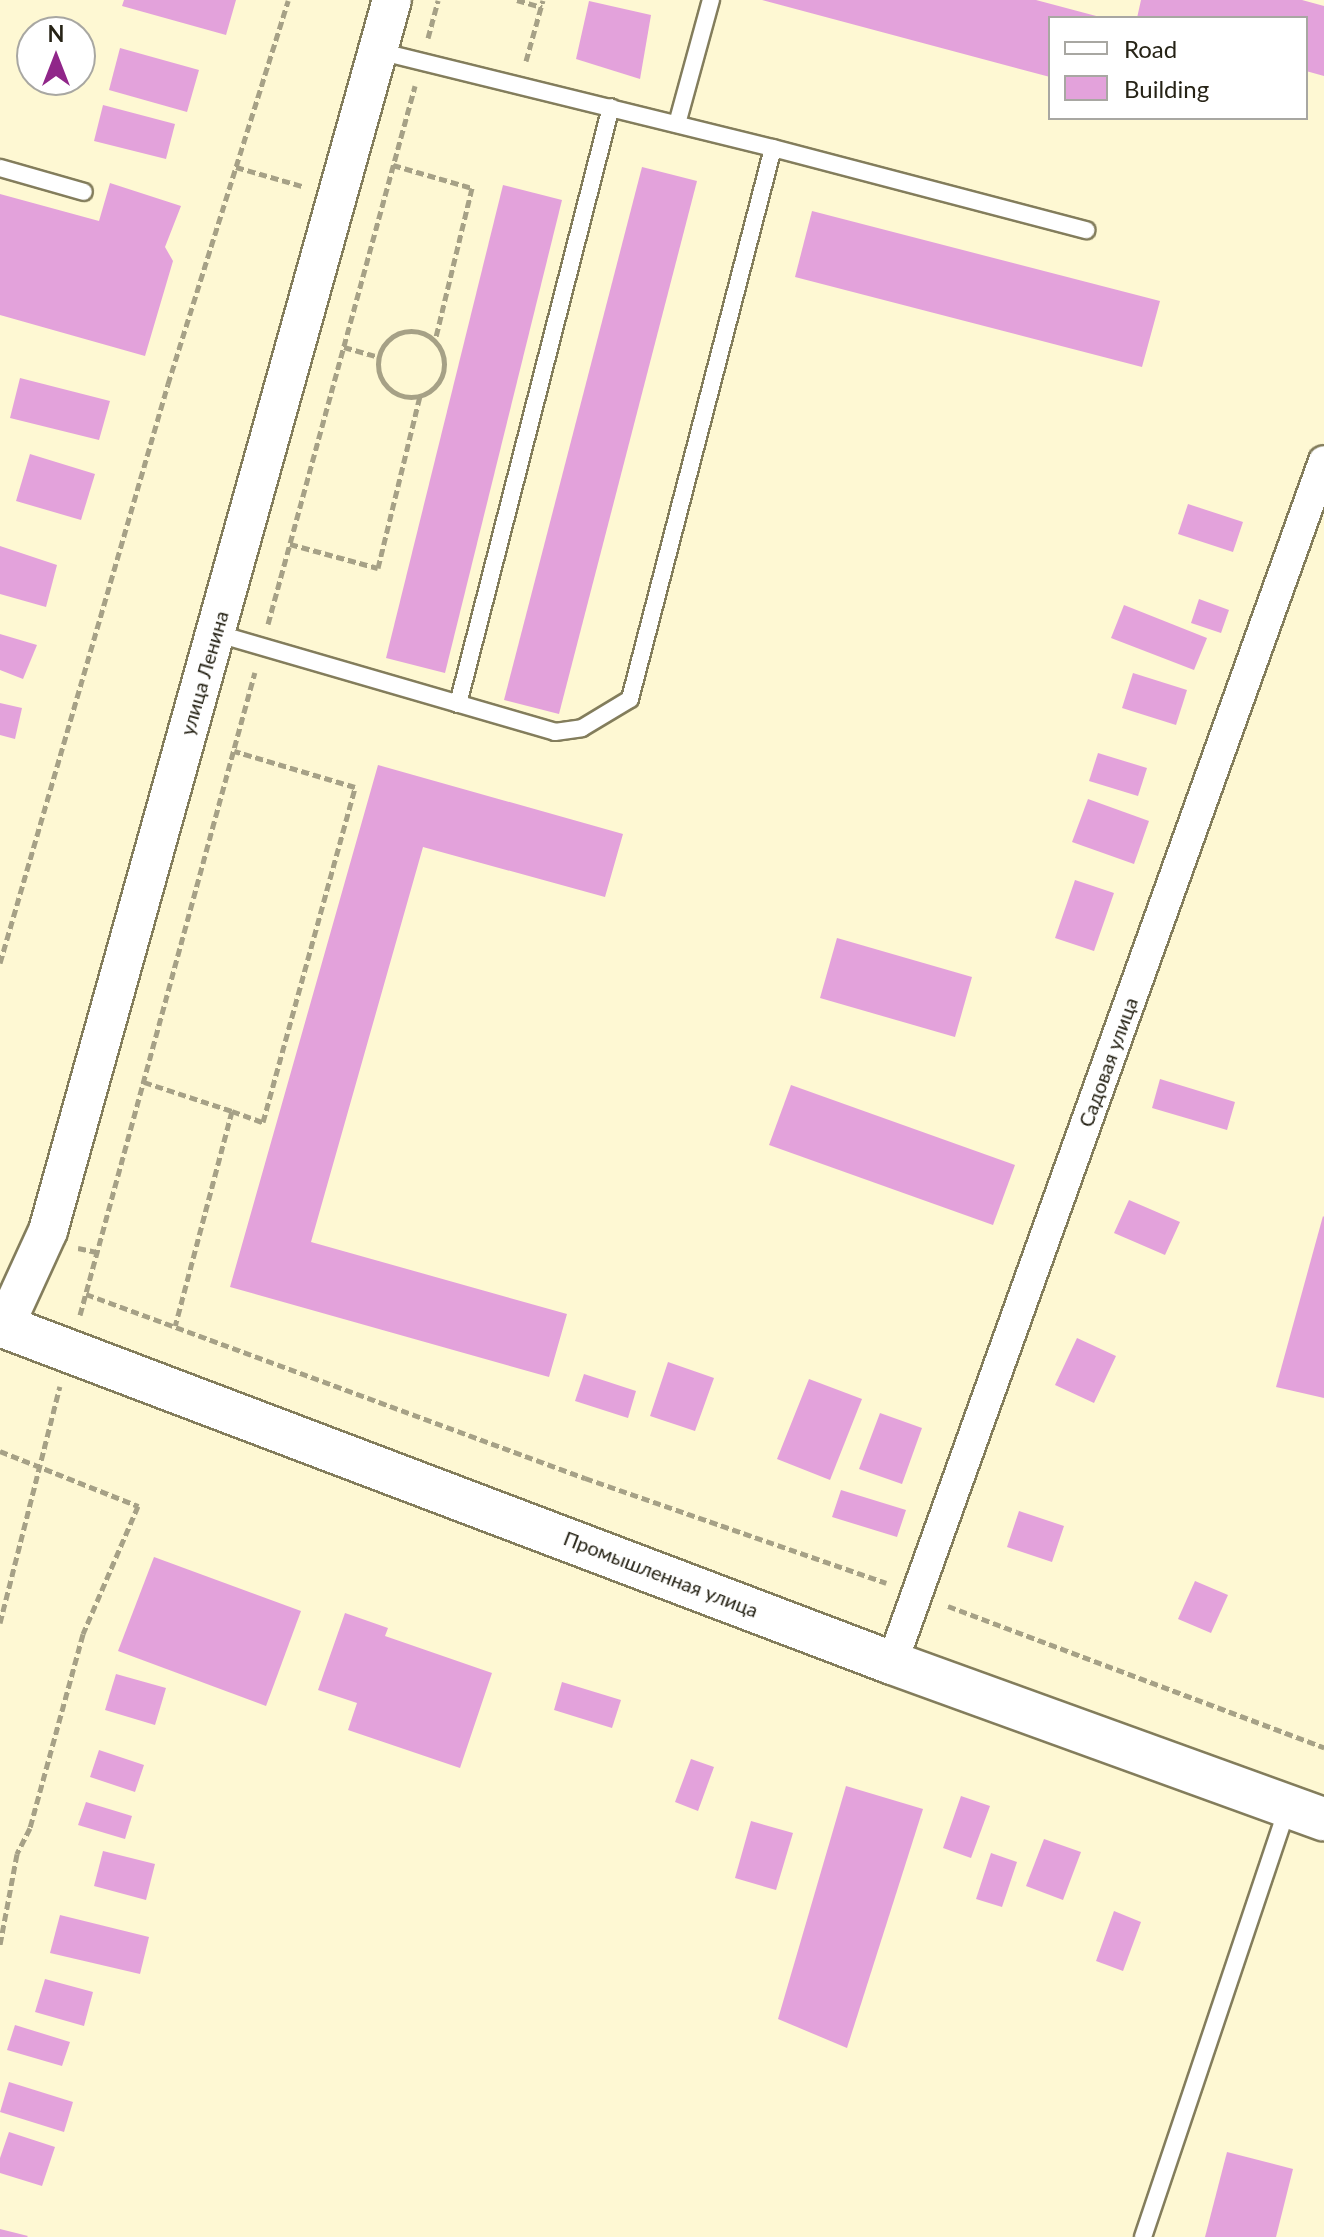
<!DOCTYPE html>
<meta charset="utf-8">
<style>
body{margin:0}
#map{position:relative;width:1324px;height:2237px;overflow:hidden;background:#fef8d3;font-family:Lato,sans-serif}
div>[style]{position:absolute}
[style*='--x']{left:calc(var(--x)*1px);top:calc(var(--y)*1px);width:calc(var(--w)*1px);rotate:calc(var(--a)*1deg)}
.building>*{inset:0;background:#e3a2db}
.path>*{height:5px;margin-top:-2.5px;transform-origin:0;background:repeating-linear-gradient(90deg,#a6a186 0 8px,transparent 0 12px)}
.path>.ring{margin:-2.5px;padding:0;box-sizing:content-box;background:none;border:5px solid #a6a186;border-radius:50%}
.roads{filter:drop-shadow(2px 0 #837d5c) drop-shadow(-2px 0 #837d5c) drop-shadow(0 2px #837d5c) drop-shadow(0 -2px #837d5c)}
.service>*{height:16px;margin:-8px;padding:0 8px;transform-origin:8px;border-radius:8px;background:#fff}
.minor>*{height:30px;margin:-15px;padding:0 15px;transform-origin:15px;border-radius:15px;background:#fff}
.tertiary>*{height:38px;margin:-19px;padding:0 19px;transform-origin:19px;border-radius:19px;background:#fff}
.secondary>*{height:42px;margin:-21px;padding:0 21px;transform-origin:21px;border-radius:21px;background:#fff}
span{translate:-50% -50%;white-space:nowrap;text-align:center;line-height:1.15;-webkit-text-stroke:6px #fff;paint-order:stroke}
.street-label{font-size:20px;color:#262316}
.legend{position:absolute;left:1048px;top:16px;width:260px;height:104px;box-sizing:border-box;background:#fff;border:2px solid #a8a7a2;margin:0;padding:10px 14px;list-style:none;font-size:24px;color:#262316}
.legend li{display:flex;align-items:center;gap:16px;height:40px}
.legend b{width:40px;border:2px solid #a8a7a2}
.north{position:absolute;left:16px;top:16px;width:80px;height:80px;box-sizing:border-box;background:#fff;border:2px solid #a8a7a2;border-radius:50%;rotate:0deg;font-size:22px;font-weight:700;line-height:32px;text-align:center;color:#262316}
.north::after{content:'';display:block;margin:auto;width:28px;height:36px;background:#902689;clip-path:polygon(50% 0,100% 100%,50% 72%,0 100%)}
</style>
<div id="map">
<div class="building">
<i style="clip-path:polygon(124px 0,236px 0,226px 35px,122px 6px)"></i>
<i style="clip-path:polygon(762px 0,1036px 0,1100px 17px,1050px 18px,1050px 77px)"></i>
<i style="clip-path:polygon(1141px 0,1302px 0,1324px 6px,1324px 76px,1306px 71px,1306px 18px,1137px 18px)"></i>
<i style="clip-path:polygon(589px 1px,651px 15px,640px 79px,576px 59px)"></i>
<i style="clip-path:polygon(120px 48px,199px 70px,187px 112px,109px 90px)"></i>
<i style="clip-path:polygon(103px 105px,175px 124px,166px 159px,94px 141px)"></i>
<i style="clip-path:polygon(642px 167px,697px 181px,559px 714px,504px 700px)"></i>
<i style="clip-path:polygon(110px 183px,181px 206px,165px 247px,173px 261px,145px 356px,0 315px,0 194px,99px 221px)"></i>
<i style="clip-path:polygon(503px 185px,562px 200px,445px 673px,386px 658px)"></i>
<i style="clip-path:polygon(812px 211px,1160px 301px,1142px 367px,795px 277px)"></i>
<i style="clip-path:polygon(20px 378px,110px 401px,99px 440px,10px 418px)"></i>
<i style="clip-path:polygon(30px 454px,95px 474px,81px 520px,16px 501px)"></i>
<i style="clip-path:polygon(1188px 504px,1243px 522px,1233px 552px,1178px 534px)"></i>
<i style="clip-path:polygon(0 546px,57px 565px,46px 607px,0 594px)"></i>
<i style="clip-path:polygon(1199px 599px,1229px 610px,1221px 633px,1191px 623px)"></i>
<i style="clip-path:polygon(1124px 605px,1207px 638px,1194px 670px,1111px 638px)"></i>
<i style="clip-path:polygon(0 634px,37px 645px,23px 679px,0 670px)"></i>
<i style="clip-path:polygon(1133px 673px,1187px 690px,1176px 725px,1122px 708px)"></i>
<i style="clip-path:polygon(0 703px,22px 708px,15px 739px,0 735px)"></i>
<i style="clip-path:polygon(1098px 753px,1147px 768px,1138px 796px,1089px 781px)"></i>
<i style="clip-path:polygon(378px 765px,623px 834px,605px 897px,423px 847px,311px 1242px,567px 1314px,549px 1377px,230px 1287px)"></i>
<i style="clip-path:polygon(1088px 799px,1149px 821px,1134px 864px,1072px 842px)"></i>
<i style="clip-path:polygon(1075px 880px,1114px 893px,1094px 951px,1055px 938px)"></i>
<i style="clip-path:polygon(837px 938px,972px 977px,955px 1037px,820px 998px)"></i>
<i style="clip-path:polygon(1160px 1079px,1235px 1102px,1227px 1130px,1152px 1108px)"></i>
<i style="clip-path:polygon(791px 1085px,1015px 1165px,993px 1225px,769px 1145px)"></i>
<i style="clip-path:polygon(1129px 1200px,1180px 1222px,1165px 1255px,1114px 1233px)"></i>
<i style="clip-path:polygon(1323px 1216px,1324px 1217px,1324px 1398px,1276px 1387px)"></i>
<i style="clip-path:polygon(1077px 1338px,1116px 1356px,1094px 1403px,1055px 1385px)"></i>
<i style="clip-path:polygon(668px 1362px,714px 1378px,695px 1431px,650px 1416px)"></i>
<i style="clip-path:polygon(584px 1374px,636px 1391px,628px 1418px,575px 1401px)"></i>
<i style="clip-path:polygon(809px 1379px,862px 1399px,830px 1480px,777px 1459px)"></i>
<i style="clip-path:polygon(880px 1413px,922px 1428px,902px 1484px,859px 1469px)"></i>
<i style="clip-path:polygon(841px 1490px,906px 1510px,897px 1537px,832px 1517px)"></i>
<i style="clip-path:polygon(1019px 1511px,1064px 1526px,1052px 1562px,1007px 1547px)"></i>
<i style="clip-path:polygon(154px 1557px,301px 1611px,266px 1706px,118px 1651px)"></i>
<i style="clip-path:polygon(1195px 1581px,1228px 1595px,1211px 1633px,1178px 1619px)"></i>
<i style="clip-path:polygon(345px 1613px,388px 1628px,385px 1636px,492px 1673px,460px 1768px,348px 1730px,357px 1703px,318px 1690px)"></i>
<i style="clip-path:polygon(116px 1674px,166px 1688px,155px 1725px,105px 1710px)"></i>
<i style="clip-path:polygon(562px 1682px,621px 1700px,612px 1728px,554px 1710px)"></i>
<i style="clip-path:polygon(99px 1750px,144px 1765px,135px 1792px,90px 1777px)"></i>
<i style="clip-path:polygon(691px 1759px,714px 1767px,698px 1811px,675px 1802px)"></i>
<i style="clip-path:polygon(846px 1786px,923px 1809px,847px 2048px,778px 2019px)"></i>
<i style="clip-path:polygon(961px 1796px,990px 1806px,971px 1858px,943px 1848px)"></i>
<i style="clip-path:polygon(86px 1802px,132px 1816px,125px 1839px,78px 1825px)"></i>
<i style="clip-path:polygon(751px 1821px,793px 1833px,776px 1890px,735px 1878px)"></i>
<i style="clip-path:polygon(1044px 1839px,1081px 1852px,1063px 1900px,1026px 1886px)"></i>
<i style="clip-path:polygon(103px 1851px,155px 1864px,146px 1900px,94px 1886px)"></i>
<i style="clip-path:polygon(991px 1853px,1017px 1862px,1002px 1907px,976px 1899px)"></i>
<i style="clip-path:polygon(1114px 1911px,1141px 1922px,1123px 1971px,1096px 1961px)"></i>
<i style="clip-path:polygon(60px 1915px,149px 1937px,140px 1974px,50px 1953px)"></i>
<i style="clip-path:polygon(45px 1979px,93px 1992px,84px 2026px,35px 2012px)"></i>
<i style="clip-path:polygon(15px 2025px,70px 2042px,62px 2066px,7px 2050px)"></i>
<i style="clip-path:polygon(9px 2082px,73px 2102px,64px 2132px,0 2112px)"></i>
<i style="clip-path:polygon(9px 2132px,55px 2147px,42px 2186px,0 2173px,0 2158px)"></i>
<i style="clip-path:polygon(1227px 2152px,1293px 2169px,1276px 2237px,1205px 2237px)"></i>
<i style="clip-path:polygon(0 2229px,28px 2236px,27px 2237px,0 2237px)"></i>
</div>
<div class="path">
<i style="--x:517;--y:0;--w:26;--a:16"></i>
<i style="--x:428;--y:38;--w:39;--a:-75"></i>
<i style="--x:526;--y:61;--w:63;--a:-74.4"></i>
<i style="--x:393;--y:165;--w:82;--a:16.2"></i>
<i style="--x:472;--y:188;--w:157;--a:103.6"></i>
<i style="--x:236;--y:167;--w:69;--a:16.1"></i>
<i class="ring" style="left:378px;top:331px;width:61px;height:61px"></i>
<i style="--x:344;--y:347;--w:36;--a:16"></i>
<i style="--x:290;--y:544;--w:91;--a:15.3"></i>
<i style="--x:378;--y:568;--w:177;--a:-76.3"></i>
<i style="--x:268;--y:624;--w:558;--a:-74.72"></i>
<i style="--x:0;--y:963;--w:603;--a:-73.82"></i>
<i style="--x:168;--y:384;--w:402;--a:-72.6"></i>
<i style="--x:144;--y:1082;--w:93;--a:18.2"></i>
<i style="--x:232;--y:1111;--w:222;--a:104.8"></i>
<i style="--x:232;--y:1111;--w:33;--a:20"></i>
<i style="--x:263;--y:1122;--w:347;--a:-74.6"></i>
<i style="--x:355;--y:787;--w:126;--a:-163.4"></i>
<i style="--x:78;--y:1248;--w:19;--a:12"></i>
<i style="--x:86;--y:1294;--w:532;--a:20.24"></i>
<i style="--x:585;--y:1478;--w:319;--a:19.2"></i>
<i style="--x:80;--y:1315;--w:666;--a:-74.78"></i>
<i style="--x:0;--y:1451;--w:149;--a:21.7"></i>
<i style="--x:138;--y:1506;--w:139;--a:113.3"></i>
<i style="--x:83;--y:1634;--w:201;--a:105.3"></i>
<i style="--x:30;--y:1828;--w:29;--a:117"></i>
<i style="--x:17;--y:1854;--w:93;--a:100.6"></i>
<i style="--x:948;--y:1606;--w:402;--a:20.6"></i>
<i style="--x:0;--y:1623;--w:244;--a:-75.8"></i>
</div>
<div class="roads">
<div class="service">
<i style="--x:677;--y:124;--w:129;--a:-74.7"></i>
<i style="--x:773;--y:148;--w:324;--a:14.7"></i>
<i style="--x:0;--y:168;--w:87;--a:15.9"></i>
<i style="--x:215;--y:633;--w:354;--a:16.2"></i>
<i style="--x:555;--y:732;--w:27;--a:-8"></i>
<i style="--x:582;--y:728;--w:56;--a:-31.1"></i>
<i style="--x:630;--y:699;--w:569;--a:-75.45"></i>
<i style="--x:773;--y:148;--w:407;--a:-166.2"></i>
<i style="--x:458;--y:704;--w:616;--a:-75.63"></i>
<i style="--x:1143;--y:2237;--w:454;--a:-71.4"></i>
</div>
<div class="minor">
<i style="--x:892;--y:1663;--w:1277;--a:-70.23"></i>
</div>
<div class="tertiary">
<i style="--x:4;--y:1327;--w:106;--a:-65.4"></i>
<i style="--x:48;--y:1231;--w:1278;--a:-74.39"></i>
</div>
<div class="secondary">
<i style="--x:0;--y:1325;--w:954;--a:20.75"></i>
<i style="--x:892;--y:1663;--w:459;--a:19.9"></i>
</div>
</div>
<div class="street-label">
<span style="left:204px;top:673px;rotate:-74deg">улица Ленина</span>
<span style="left:1108px;top:1062px;rotate:-70deg">Садовая улица</span>
<span style="left:661px;top:1574px;rotate:21deg">Промышленная улица</span>
</div>
<ul class="legend">
<li><b style="height:10px;background:#fff"></b>Road</li>
<li><b style="height:22px;background:#e3a2db"></b>Building</li>
</ul>
<div class="north">N</div>
</div>
